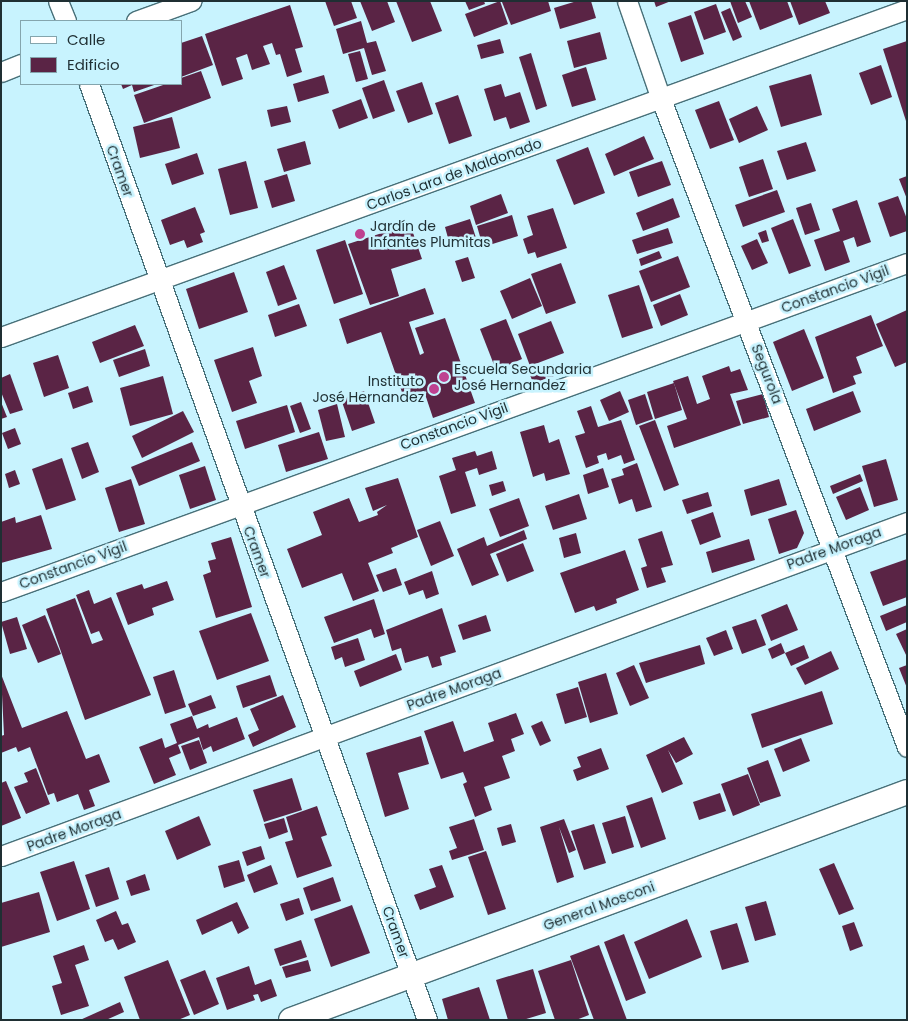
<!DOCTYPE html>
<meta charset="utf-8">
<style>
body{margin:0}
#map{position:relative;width:908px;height:1021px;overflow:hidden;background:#c8f3fe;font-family:Poppins,sans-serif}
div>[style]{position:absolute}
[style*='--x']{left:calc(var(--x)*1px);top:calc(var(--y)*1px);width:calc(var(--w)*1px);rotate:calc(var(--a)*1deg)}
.building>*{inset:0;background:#5a2445}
.roads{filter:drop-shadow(1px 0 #487079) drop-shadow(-1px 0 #487079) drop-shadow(0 1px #487079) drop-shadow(0 -1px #487079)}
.minor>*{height:19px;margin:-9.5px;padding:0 9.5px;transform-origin:9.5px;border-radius:9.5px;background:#fff}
.tertiary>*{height:24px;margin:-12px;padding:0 12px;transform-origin:12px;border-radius:12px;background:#fff}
.dots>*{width:14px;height:14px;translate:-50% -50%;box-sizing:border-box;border:2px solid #c8f3fe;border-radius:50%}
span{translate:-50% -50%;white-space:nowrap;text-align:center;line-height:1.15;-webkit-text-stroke:5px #c8f3fe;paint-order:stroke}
.street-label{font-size:14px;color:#1f2f33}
.poi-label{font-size:14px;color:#1f2f33}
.left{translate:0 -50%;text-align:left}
.right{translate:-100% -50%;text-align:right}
.frame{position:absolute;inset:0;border:2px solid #1f2f33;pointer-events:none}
.legend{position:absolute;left:20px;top:20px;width:162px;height:65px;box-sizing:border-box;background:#c8f3fe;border:1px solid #84a5ad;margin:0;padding:6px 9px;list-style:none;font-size:15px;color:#1f2f33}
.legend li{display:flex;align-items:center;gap:10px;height:25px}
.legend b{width:25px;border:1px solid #84a5ad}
</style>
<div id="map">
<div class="building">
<i style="clip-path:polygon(325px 1px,351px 1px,357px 18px,334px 26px)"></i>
<i style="clip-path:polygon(360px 1px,387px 1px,395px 22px,372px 31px)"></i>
<i style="clip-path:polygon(396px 1px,430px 1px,442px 31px,412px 42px)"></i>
<i style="clip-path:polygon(465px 1px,484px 1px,485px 4px,469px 10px)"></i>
<i style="clip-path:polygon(500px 1px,508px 24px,474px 37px,465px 14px)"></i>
<i style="clip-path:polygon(548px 1px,551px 11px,511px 25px,502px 2px)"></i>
<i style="clip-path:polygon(577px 1px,591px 1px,596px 18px,560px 29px,554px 8px)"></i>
<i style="clip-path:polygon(654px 1px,671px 1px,656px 7px)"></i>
<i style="clip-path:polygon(730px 1px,745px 1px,752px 17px,738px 23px)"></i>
<i style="clip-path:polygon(749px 1px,787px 1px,793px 17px,760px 30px)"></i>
<i style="clip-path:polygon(790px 1px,825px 1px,830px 13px,799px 25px)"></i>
<i style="clip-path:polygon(716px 4px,726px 32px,704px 40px,694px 12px)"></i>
<i style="clip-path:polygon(290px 5px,303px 47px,295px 49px,302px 72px,287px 77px,280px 54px,276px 55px,272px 43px,263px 46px,270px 64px,252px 70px,247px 54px,236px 58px,243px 79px,222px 86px,205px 34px)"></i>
<i style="clip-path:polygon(730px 8px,742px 37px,733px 41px,721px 12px)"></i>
<i style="clip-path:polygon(691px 15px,704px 54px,681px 62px,668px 23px)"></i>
<i style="clip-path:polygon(361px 21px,367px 43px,376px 41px,386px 71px,372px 75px,364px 48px,343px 54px,336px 29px)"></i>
<i style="clip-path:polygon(600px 32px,607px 59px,574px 68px,567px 41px)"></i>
<i style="clip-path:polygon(202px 36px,213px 65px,181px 77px,181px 43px)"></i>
<i style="clip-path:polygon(500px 39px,504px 53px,481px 59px,477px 45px)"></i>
<i style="clip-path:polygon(907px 41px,907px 121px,906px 121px,883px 49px)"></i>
<i style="clip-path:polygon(360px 51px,368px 79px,356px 82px,348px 54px)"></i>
<i style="clip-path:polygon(531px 53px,547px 106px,536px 110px,519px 57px)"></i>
<i style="clip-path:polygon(881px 65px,892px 97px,871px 105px,859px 73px)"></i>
<i style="clip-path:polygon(586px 67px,596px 100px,572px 107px,562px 75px)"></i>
<i style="clip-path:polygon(201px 71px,211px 98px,144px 123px,134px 95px,166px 84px,181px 84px,181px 78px)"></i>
<i style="clip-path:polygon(811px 74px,822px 115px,781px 127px,769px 86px)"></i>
<i style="clip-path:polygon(324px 75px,329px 93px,298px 102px,293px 84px)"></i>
<i style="clip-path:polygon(384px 80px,395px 111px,373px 119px,362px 88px)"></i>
<i style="clip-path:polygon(422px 82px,433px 114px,408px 123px,396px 91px)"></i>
<i style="clip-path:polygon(121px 84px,157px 84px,134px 92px,132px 85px,123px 89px)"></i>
<i style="clip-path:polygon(501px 84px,505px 97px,520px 92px,530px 122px,510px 129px,506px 117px,494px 121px,484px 89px)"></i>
<i style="clip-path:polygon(458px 95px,472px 136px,449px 144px,435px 103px)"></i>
<i style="clip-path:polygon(361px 99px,368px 118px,339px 129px,332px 110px)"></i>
<i style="clip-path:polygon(719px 101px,734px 140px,710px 149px,695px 110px)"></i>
<i style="clip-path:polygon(287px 106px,291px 122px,271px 127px,267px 110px)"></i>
<i style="clip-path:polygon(757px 106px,768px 130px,739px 143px,729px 119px)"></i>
<i style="clip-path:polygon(172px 117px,180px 148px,140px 158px,133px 127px)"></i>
<i style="clip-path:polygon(644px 136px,654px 159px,614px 176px,605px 154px)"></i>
<i style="clip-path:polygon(305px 141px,311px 164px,284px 172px,277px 149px)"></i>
<i style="clip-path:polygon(806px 142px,816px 171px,787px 180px,777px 151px)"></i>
<i style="clip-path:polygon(588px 147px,605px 193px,574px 205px,556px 160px)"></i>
<i style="clip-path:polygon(197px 153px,204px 174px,172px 185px,165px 164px)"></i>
<i style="clip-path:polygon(763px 159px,773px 189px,749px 197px,739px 167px)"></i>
<i style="clip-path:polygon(246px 161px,258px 208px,230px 215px,218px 169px)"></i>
<i style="clip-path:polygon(662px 161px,671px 185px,638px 197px,629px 172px)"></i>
<i style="clip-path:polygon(287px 174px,295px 201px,272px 208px,264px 181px)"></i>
<i style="clip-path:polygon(907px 176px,907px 199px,899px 179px)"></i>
<i style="clip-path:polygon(777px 190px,785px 212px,743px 227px,735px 205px)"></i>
<i style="clip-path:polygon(501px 194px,508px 213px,476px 225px,470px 206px)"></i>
<i style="clip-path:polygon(898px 196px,907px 219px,907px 231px,890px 237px,878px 203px)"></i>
<i style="clip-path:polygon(673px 198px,680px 217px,643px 231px,636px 213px)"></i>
<i style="clip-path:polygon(857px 200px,871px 242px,857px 247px,854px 237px,843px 241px,850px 262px,825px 271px,814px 240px,840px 231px,832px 209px)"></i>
<i style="clip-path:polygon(811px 203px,820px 230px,805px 235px,796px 208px)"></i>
<i style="clip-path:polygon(195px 207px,205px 232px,200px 234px,203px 242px,187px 248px,184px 240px,170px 245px,161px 220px)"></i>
<i style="clip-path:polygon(553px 208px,567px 248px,537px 258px,535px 252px,528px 254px,523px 239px,533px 235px,527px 216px)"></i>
<i style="clip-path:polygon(512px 215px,518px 236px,483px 247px,477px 226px)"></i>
<i style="clip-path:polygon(470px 219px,477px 241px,451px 249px,445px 227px)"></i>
<i style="clip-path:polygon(793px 219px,811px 266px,789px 274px,771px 228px)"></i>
<i style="clip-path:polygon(410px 224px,422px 259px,391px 269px,399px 296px,370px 305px,348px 244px)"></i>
<i style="clip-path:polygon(668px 228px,673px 243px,637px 254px,632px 240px)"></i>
<i style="clip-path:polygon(766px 230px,769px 241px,762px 243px,758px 233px)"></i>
<i style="clip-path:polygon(757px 239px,768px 263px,752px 270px,741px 246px)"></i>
<i style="clip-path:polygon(345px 240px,363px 294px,334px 304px,316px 250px)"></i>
<i style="clip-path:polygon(659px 251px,662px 258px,641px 266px,639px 259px)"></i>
<i style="clip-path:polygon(678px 256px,690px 287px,651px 302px,639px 271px)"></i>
<i style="clip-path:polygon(468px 257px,475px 278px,462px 282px,455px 261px)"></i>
<i style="clip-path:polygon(561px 263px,576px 303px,546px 314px,531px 274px)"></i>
<i style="clip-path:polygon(284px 265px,297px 299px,278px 306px,266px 272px)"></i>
<i style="clip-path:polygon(234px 272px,248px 312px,199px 329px,186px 289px)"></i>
<i style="clip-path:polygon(530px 278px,542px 306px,512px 319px,500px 291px)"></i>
<i style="clip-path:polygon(639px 285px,653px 328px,622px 338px,608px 295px)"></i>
<i style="clip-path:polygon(425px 288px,434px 314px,409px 322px,420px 355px,424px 353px,415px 328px,445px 318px,475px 403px,433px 418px,424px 391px,404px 398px,381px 332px,347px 344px,339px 319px)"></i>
<i style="clip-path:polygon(680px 294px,688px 315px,661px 326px,653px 305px)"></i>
<i style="clip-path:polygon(299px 304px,307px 326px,275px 337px,268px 315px)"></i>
<i style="clip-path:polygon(907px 310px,907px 362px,895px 367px,876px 324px)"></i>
<i style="clip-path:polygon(871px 315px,883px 346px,856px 357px,862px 373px,853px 376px,856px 384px,833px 393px,815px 337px)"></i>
<i style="clip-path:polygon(506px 319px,522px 359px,496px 370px,480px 329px)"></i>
<i style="clip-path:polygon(551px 321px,564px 353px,530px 366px,518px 334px)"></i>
<i style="clip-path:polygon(135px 325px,144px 346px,100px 363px,92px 342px)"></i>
<i style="clip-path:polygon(804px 329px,824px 378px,792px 391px,773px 342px)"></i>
<i style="clip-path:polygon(253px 347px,262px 376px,249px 381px,257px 403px,232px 412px,214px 360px)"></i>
<i style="clip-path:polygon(145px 349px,150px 366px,119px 377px,113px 360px)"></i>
<i style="clip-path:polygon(58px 355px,69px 388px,44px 397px,33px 363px)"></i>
<i style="clip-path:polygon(553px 364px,557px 375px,533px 383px,529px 372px)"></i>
<i style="clip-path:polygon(729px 366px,731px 372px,740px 369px,748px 390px,730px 394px,741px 425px,674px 448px,667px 426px,687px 419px,673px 381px,688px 376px,697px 404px,710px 399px,702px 376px)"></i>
<i style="clip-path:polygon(10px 374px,23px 410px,10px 414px,1px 392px,1px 378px)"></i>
<i style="clip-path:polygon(163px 376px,173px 414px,130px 426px,120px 388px)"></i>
<i style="clip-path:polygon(674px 383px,682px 410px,655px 419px,647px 392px)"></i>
<i style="clip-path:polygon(88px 386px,93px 402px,73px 409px,68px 393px)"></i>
<i style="clip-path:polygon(364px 391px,375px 423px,352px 431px,341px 399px)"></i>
<i style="clip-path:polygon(620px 391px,629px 412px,609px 421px,600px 400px)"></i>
<i style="clip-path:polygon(853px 391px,861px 412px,814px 431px,806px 409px)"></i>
<i style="clip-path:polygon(645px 394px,653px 419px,636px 425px,628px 400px)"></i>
<i style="clip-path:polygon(763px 394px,769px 417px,743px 424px,736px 401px)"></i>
<i style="clip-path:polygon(1px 402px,7px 417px,1px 419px)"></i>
<i style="clip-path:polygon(301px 402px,311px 429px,300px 433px,290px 406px)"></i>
<i style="clip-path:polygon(337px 404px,345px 437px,326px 441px,318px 410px)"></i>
<i style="clip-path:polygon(287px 405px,295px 432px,245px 449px,236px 421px)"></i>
<i style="clip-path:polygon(591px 406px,598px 427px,621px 420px,635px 460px,624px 464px,621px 455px,608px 460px,606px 453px,597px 456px,599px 463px,586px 468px,575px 436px,585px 433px,577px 411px)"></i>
<i style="clip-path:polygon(183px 411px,194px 432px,142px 458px,132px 436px)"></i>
<i style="clip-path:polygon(655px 420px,679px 485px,664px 491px,639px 426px)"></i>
<i style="clip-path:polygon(544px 425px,549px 443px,559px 439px,570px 474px,546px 481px,544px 473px,533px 477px,520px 432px)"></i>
<i style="clip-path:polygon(15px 428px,21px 444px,8px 449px,2px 433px)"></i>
<i style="clip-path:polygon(319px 432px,328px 459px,286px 472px,278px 445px)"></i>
<i style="clip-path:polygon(88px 442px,99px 472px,82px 479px,71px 448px)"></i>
<i style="clip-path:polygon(192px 442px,200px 461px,139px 486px,131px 467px)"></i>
<i style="clip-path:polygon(475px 451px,477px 456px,492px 451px,497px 469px,479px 475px,477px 468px,465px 472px,476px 506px,451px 514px,439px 476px,456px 470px,452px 458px)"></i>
<i style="clip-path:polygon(62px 458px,76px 500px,46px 510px,32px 469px)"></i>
<i style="clip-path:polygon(886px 459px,898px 500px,874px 507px,862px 466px)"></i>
<i style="clip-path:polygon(637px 463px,652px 507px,636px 512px,632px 499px,619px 504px,611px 479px,624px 475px,622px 469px)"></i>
<i style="clip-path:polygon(205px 466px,216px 500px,190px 509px,179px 475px)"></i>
<i style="clip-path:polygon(603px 468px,609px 487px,588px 494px,583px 475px)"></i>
<i style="clip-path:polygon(15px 470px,20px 484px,9px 488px,5px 474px)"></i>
<i style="clip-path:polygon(860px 474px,863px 481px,833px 494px,830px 486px)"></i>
<i style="clip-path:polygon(398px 478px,418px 537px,391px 548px,393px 553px,368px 563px,379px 591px,353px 601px,342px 573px,302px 588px,287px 549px,322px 535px,313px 512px,349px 498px,359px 522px,378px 515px,377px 512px,387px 505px,373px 511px,365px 488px)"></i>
<i style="clip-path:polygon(131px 479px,145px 524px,119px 532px,105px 488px)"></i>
<i style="clip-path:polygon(779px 479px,787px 505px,751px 516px,744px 490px)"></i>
<i style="clip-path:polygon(503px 481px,506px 491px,492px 496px,489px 485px)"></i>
<i style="clip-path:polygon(860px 487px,869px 510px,846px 520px,836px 497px)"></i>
<i style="clip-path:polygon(708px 492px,712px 506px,687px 514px,682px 500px)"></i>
<i style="clip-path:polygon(579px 494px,587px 519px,553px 530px,545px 506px)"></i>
<i style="clip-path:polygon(519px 498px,529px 526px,500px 537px,489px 509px)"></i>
<i style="clip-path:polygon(796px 510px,804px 533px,797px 548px,779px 554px,768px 519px)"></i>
<i style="clip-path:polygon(713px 512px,721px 537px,700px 545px,691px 520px)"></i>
<i style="clip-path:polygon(41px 515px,52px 549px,1px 563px,1px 522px,15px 517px,16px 523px)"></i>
<i style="clip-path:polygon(440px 521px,454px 556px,431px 566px,417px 530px)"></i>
<i style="clip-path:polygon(524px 530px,527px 539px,490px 554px,499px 575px,472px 586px,457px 549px,484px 537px,487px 546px)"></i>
<i style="clip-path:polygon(662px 531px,673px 565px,661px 568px,666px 582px,647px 588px,641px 568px,647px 566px,638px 539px)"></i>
<i style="clip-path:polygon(576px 533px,581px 553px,564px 558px,559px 538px)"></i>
<i style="clip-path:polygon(231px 537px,252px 607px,216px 618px,203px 575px,211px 572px,208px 561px,216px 559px,211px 543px)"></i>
<i style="clip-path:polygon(749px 539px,755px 560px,712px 573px,706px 552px)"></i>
<i style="clip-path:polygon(523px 543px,534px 571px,507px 582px,496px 554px)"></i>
<i style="clip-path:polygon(625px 550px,639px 590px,616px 599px,617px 603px,596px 611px,594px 606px,575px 613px,560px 573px)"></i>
<i style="clip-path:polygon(907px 559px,907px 597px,883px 606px,870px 572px)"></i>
<i style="clip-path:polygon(396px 568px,402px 585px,383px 592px,376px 575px)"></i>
<i style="clip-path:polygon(432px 571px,439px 594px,426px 599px,423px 590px,409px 595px,404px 582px)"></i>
<i style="clip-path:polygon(167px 581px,174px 600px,152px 608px,154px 615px,128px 625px,116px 593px,142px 584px,144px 589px)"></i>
<i style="clip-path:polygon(89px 590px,94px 604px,111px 597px,151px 695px,85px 720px,46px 609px,75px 598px,92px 644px,103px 640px,99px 631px,91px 634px,76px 595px)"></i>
<i style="clip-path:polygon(374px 599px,385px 634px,374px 638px,371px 629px,334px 643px,324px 617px)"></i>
<i style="clip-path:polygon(787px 604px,798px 630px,771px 641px,761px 615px)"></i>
<i style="clip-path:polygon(907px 605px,907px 622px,886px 631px,880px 616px)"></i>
<i style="clip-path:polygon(442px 608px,456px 652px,440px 657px,442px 665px,432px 668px,428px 656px,405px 663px,401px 648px,392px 651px,386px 630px)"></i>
<i style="clip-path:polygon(251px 613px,269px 661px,217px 680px,199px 631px)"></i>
<i style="clip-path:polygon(45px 615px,61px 654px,38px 663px,22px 625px)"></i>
<i style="clip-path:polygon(486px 615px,491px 631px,463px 640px,458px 625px)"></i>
<i style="clip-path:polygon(17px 617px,27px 649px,10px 654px,1px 622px)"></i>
<i style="clip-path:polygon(756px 619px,766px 645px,742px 654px,732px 627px)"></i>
<i style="clip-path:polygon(907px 629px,907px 657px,896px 634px)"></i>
<i style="clip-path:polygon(726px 630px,733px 649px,714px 656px,706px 638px)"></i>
<i style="clip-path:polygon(358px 638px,365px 660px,345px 667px,342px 657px,335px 660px,331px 647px)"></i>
<i style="clip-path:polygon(781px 643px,785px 653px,772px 659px,768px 649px)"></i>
<i style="clip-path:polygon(700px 645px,705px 664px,646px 683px,639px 663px)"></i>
<i style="clip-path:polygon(804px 645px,809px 658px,791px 666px,785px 653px)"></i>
<i style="clip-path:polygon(831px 651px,839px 669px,805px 685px,796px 668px)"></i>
<i style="clip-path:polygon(396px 654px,402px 670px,360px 687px,354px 671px)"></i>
<i style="clip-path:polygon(634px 665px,649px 698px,630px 706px,616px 673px)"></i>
<i style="clip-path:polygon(907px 665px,907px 688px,899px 668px)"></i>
<i style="clip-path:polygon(174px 670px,186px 707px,165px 714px,153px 677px)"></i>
<i style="clip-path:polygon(606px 673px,618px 714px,590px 723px,578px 682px)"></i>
<i style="clip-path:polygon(1px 674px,22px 728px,67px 711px,86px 759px,99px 754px,110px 782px,89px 790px,95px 806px,84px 810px,78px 794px,57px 802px,54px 793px,48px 795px,30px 747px,18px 752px,16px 747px,1px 753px,1px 736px,4px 735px)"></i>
<i style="clip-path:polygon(270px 675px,277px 696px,243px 708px,236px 686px)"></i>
<i style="clip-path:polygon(578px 687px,587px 717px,565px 724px,556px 694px)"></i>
<i style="clip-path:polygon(822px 691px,833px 724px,762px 748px,751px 714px)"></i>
<i style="clip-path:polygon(211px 695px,216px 708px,193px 716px,188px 704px)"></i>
<i style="clip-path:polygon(283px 695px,296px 727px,253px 747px,248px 735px,259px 730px,250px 709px)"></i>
<i style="clip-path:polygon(516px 713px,524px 734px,511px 739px,515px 751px,502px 756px,510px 778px,484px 787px,492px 810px,475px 817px,463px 784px,467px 782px,463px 772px,441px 779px,424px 731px,453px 721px,464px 752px,494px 741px,488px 723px)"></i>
<i style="clip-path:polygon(192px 716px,197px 729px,208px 724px,209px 728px,237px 717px,245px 739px,213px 752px,211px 746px,203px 750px,199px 737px,178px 745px,181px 753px,169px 758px,176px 775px,154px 784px,139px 747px,162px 738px,165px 748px,177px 743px,170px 724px)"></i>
<i style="clip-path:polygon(542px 721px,551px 741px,540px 746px,531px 726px)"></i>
<i style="clip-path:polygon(421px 736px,429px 764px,398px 773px,409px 809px,385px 817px,366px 753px)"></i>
<i style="clip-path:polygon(684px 737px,693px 754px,676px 763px,668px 750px,683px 784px,662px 793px,646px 755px)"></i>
<i style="clip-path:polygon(801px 738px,810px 761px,783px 772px,774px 749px)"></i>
<i style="clip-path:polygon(199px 740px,207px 763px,190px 770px,181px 746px)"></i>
<i style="clip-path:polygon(601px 748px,609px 769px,577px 781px,573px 770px,581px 767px,577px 757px)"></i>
<i style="clip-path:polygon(768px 760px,781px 796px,760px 803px,747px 768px)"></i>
<i style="clip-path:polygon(36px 768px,50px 804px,26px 814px,14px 787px,28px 782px,24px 773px)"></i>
<i style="clip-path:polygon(748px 774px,760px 805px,733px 816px,721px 784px)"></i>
<i style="clip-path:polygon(292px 778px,302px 810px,264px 822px,253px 790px)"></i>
<i style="clip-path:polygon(6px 781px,21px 818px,1px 826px,1px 783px)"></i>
<i style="clip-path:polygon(720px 793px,726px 811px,699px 820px,693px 802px)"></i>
<i style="clip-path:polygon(652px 797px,666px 839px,641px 848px,626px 806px)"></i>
<i style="clip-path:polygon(317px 806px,327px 835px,321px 837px,332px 866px,297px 878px,285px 842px,293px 840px,286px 817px)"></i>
<i style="clip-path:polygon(199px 816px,211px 845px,177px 860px,165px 831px)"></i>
<i style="clip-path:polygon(625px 816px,634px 847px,612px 854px,602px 823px)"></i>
<i style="clip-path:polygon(284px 818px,288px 832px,269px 839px,264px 824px)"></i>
<i style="clip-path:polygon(474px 819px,484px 850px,452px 860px,449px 851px,457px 848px,449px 827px)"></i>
<i style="clip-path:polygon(564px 819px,576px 850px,569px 853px,559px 827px,574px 877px,557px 883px,540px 827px)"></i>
<i style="clip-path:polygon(511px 824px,516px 842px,502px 846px,497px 828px)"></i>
<i style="clip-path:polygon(594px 824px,606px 863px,584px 870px,571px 831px)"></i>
<i style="clip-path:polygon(261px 846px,265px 859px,247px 866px,242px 852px)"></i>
<i style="clip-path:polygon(486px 851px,506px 909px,488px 915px,468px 857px)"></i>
<i style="clip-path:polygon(239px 860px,245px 881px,224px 888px,218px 866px)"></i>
<i style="clip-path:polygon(74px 861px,90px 909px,57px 921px,40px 872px)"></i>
<i style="clip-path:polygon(834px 863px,854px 909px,839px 915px,819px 869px)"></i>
<i style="clip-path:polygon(271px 865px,278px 884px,254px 893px,247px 875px)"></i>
<i style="clip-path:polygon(442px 865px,454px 897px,420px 910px,414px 895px,436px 887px,429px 869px)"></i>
<i style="clip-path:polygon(109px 867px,119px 899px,96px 907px,85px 875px)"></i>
<i style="clip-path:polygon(145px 874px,150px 890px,131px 896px,126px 881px)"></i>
<i style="clip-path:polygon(333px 877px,341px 901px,311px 911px,303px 888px)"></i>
<i style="clip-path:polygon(39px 892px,50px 932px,1px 947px,1px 903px)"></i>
<i style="clip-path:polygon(299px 898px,304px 914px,286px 921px,280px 904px)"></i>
<i style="clip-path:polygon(766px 901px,776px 935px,755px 941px,745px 907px)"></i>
<i style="clip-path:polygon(237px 902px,249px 928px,238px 934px,232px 921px,202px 935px,196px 920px)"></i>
<i style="clip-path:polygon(352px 905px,370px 953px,331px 967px,314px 919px)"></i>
<i style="clip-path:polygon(116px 911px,122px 925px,128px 923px,136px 942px,118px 950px,113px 939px,105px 942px,96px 920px)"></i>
<i style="clip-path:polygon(687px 919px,702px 957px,649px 979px,634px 942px)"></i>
<i style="clip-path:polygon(854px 922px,863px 946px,850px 951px,842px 926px)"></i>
<i style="clip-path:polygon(737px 923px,749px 962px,722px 970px,710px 931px)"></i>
<i style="clip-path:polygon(624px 934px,646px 993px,626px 1001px,604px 942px)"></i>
<i style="clip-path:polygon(301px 940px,307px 957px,280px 966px,274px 949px)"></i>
<i style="clip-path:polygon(84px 945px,89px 960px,75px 965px,89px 1006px,61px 1015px,52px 986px,62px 983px,53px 956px)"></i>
<i style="clip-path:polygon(599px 945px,627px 1020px,594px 1020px,570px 956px)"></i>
<i style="clip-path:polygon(168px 960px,190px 1015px,178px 1020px,140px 1020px,124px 977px)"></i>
<i style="clip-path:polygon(308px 960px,311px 971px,286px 978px,282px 967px)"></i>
<i style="clip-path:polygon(571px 960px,589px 1015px,576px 1020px,555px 1020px,538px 971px)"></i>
<i style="clip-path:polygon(249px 966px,255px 985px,271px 979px,277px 996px,261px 1002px,258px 994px,253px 995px,255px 1000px,227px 1010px,216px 978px)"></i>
<i style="clip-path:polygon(533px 969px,546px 1013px,523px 1020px,508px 1020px,496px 980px)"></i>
<i style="clip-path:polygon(205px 970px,219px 1004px,194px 1015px,180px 980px)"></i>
<i style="clip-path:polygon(479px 987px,490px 1020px,448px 1020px,442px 999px)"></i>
<i style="clip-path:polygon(120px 1002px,124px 1012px,106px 1020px,80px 1020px)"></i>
</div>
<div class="roads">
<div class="minor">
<i style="--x:58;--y:1;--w:22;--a:68"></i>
<i style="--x:627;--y:1;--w:104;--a:70.9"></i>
<i style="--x:661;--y:99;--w:693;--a:69.21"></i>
<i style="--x:136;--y:21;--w:59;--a:-20"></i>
<i style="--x:1;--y:72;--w:22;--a:-22"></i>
<i style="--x:89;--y:84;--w:995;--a:70.14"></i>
<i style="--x:1;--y:337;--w:964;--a:-19.9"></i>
<i style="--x:1;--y:592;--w:964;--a:-19.96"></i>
<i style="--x:1;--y:856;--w:966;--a:-20.24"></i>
</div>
<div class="tertiary">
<i style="--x:291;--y:1020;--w:657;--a:-20.31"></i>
</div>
</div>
<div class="dots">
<i style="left:360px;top:234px;background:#be4190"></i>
<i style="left:444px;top:377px;background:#be4190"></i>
<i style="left:434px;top:389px;background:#be4190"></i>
</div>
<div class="street-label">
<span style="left:120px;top:171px;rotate:70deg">Cramer</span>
<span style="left:454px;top:174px;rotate:-20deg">Carlos Lara de Maldonado</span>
<span style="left:835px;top:289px;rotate:-20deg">Constancio Vigil</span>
<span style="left:767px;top:374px;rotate:69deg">Segurola</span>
<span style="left:454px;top:426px;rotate:-20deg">Constancio Vigil</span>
<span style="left:834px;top:548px;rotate:-20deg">Padre Moraga</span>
<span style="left:257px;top:552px;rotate:70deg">Cramer</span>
<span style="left:73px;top:565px;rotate:-20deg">Constancio Vigil</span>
<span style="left:454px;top:689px;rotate:-20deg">Padre Moraga</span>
<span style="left:74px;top:830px;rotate:-20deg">Padre Moraga</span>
<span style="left:599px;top:906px;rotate:-20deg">General Mosconi</span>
<span style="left:396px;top:932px;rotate:70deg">Cramer</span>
</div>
<div class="poi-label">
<span class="left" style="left:370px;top:234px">Jardín de<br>Infantes Plumitas</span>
<span class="left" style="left:454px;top:377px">Escuela Secundaria<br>José Hernandez</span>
<span class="right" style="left:424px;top:389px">Instituto<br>José Hernandez</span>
</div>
<div class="frame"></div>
<ul class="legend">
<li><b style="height:6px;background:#fff"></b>Calle</li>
<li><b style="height:14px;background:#5a2445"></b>Edificio</li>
</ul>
</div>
